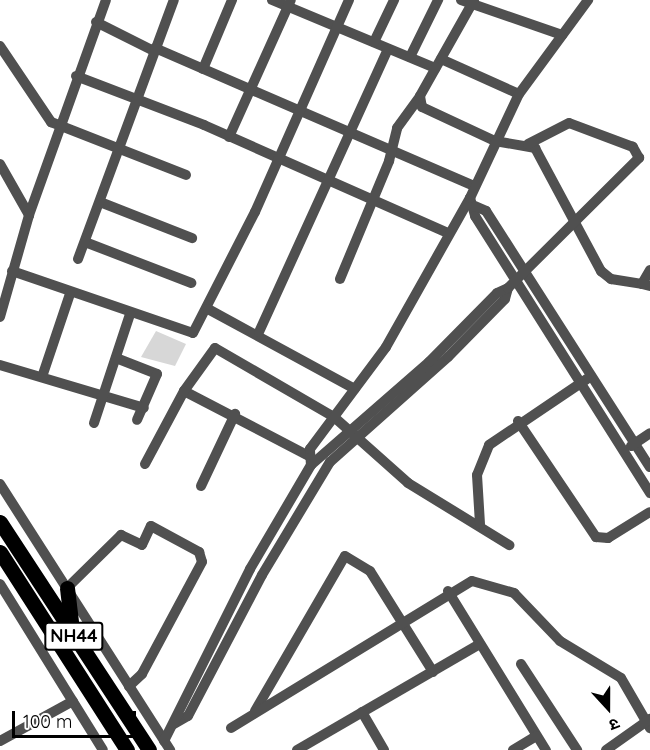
<!DOCTYPE html>
<meta charset="utf-8">
<style>
body{margin:0}
#map{position:relative;width:650px;height:750px;overflow:hidden;background:#fff;font-family:Quicksand,"Noto Sans Devanagari",sans-serif}
div>[style]{position:absolute}
[style*='--x']{left:calc(var(--x)*1px);top:calc(var(--y)*1px);width:calc(var(--w)*1px);rotate:calc(var(--a)*1deg)}
.green>*{inset:0;background:#d7d7d7}
.minor>*{height:10px;margin:-5px;padding:0 5px;transform-origin:5px;border-radius:5px;background:#505050}
.highway>*{height:15px;margin:-7.5px;padding:0 7.5px;transform-origin:7.5px;border-radius:7.5px;background:#000}
span{translate:-50% -50%;white-space:nowrap;text-align:center;line-height:1.15;-webkit-text-stroke:4.5px #fff;paint-order:stroke}
.shield-label span{padding:2px 4px;background:#fff;border:2px solid;border-radius:4px;-webkit-text-stroke-width:0}
.shield-label{font-size:18px;color:#000;font-weight:700}
.north{position:absolute;left:578px;top:678px;width:60px;height:60px;-webkit-text-stroke:4px #fff;paint-order:stroke;rotate:159deg;font-size:16px;font-weight:700;line-height:24px;text-align:center;color:#000}
.north::after{content:'';display:block;margin:auto;width:21px;height:27px;background:#000;clip-path:polygon(50% 0,100% 100%,50% 72%,0 100%)}
.scale{position:absolute;left:12px;top:711px;width:124px;height:27px;box-sizing:border-box;border:3px solid #000;border-top:0;padding-left:8px;font-size:18px;line-height:21px;white-space:nowrap;color:#000;-webkit-text-stroke:4px #fff;paint-order:stroke}
</style>
<div id="map">
<div class="green">
<i style="clip-path:polygon(156px 331px,186px 344px,175px 366px,141px 357px)"></i>
</div>
<div class="minor">
<i style="--x:272;--y:0;--w:177;--a:22.6"></i>
<i style="--x:461;--y:0;--w:107;--a:19.1"></i>
<i style="--x:474;--y:0;--w:110;--a:119.4"></i>
<i style="--x:420;--y:96;--w:11;--a:80"></i>
<i style="--x:422;--y:107;--w:81;--a:25"></i>
<i style="--x:495;--y:141;--w:41;--a:9.9"></i>
<i style="--x:535;--y:148;--w:140;--a:61.8"></i>
<i style="--x:601;--y:271;--w:13;--a:39"></i>
<i style="--x:611;--y:279;--w:31;--a:9"></i>
<i style="--x:96;--y:22;--w:65;--a:26.6"></i>
<i style="--x:374;--y:42;--w:47;--a:-64.5"></i>
<i style="--x:0;--y:46;--w:92;--a:56.1"></i>
<i style="--x:51;--y:122;--w:145;--a:21.4"></i>
<i style="--x:155;--y:48;--w:348;--a:23.4"></i>
<i style="--x:410;--y:57;--w:64;--a:-63.8"></i>
<i style="--x:441;--y:59;--w:85;--a:24.2"></i>
<i style="--x:203;--y:69;--w:75;--a:-67.2"></i>
<i style="--x:76;--y:76;--w:137;--a:20.9"></i>
<i style="--x:204;--y:125;--w:267;--a:23.9"></i>
<i style="--x:229;--y:137;--w:150;--a:-65.7"></i>
<i style="--x:0;--y:164;--w:59;--a:60.4"></i>
<i style="--x:470;--y:198;--w:19;--a:74"></i>
<i style="--x:475;--y:216;--w:328;--a:57.7"></i>
<i style="--x:100;--y:202;--w:99;--a:21.4"></i>
<i style="--x:475;--y:206;--w:12;--a:24"></i>
<i style="--x:486;--y:211;--w:304;--a:57.4"></i>
<i style="--x:85;--y:242;--w:114;--a:21.1"></i>
<i style="--x:78;--y:259;--w:276;--a:-69.7"></i>
<i style="--x:650;--y:270;--w:16;--a:120"></i>
<i style="--x:642;--y:284;--w:8;--a:14"></i>
<i style="--x:12;--y:271;--w:191;--a:18.9"></i>
<i style="--x:193;--y:333;--w:136;--a:-62.9"></i>
<i style="--x:255;--y:212;--w:232;--a:-66.1"></i>
<i style="--x:340;--y:279;--w:128;--a:-67.4"></i>
<i style="--x:389;--y:161;--w:34;--a:-76"></i>
<i style="--x:397;--y:128;--w:39;--a:-54"></i>
<i style="--x:208;--y:309;--w:167;--a:28.6"></i>
<i style="--x:0;--y:317;--w:106;--a:-74.1"></i>
<i style="--x:29;--y:215;--w:228;--a:-70.3"></i>
<i style="--x:259;--y:332;--w:311;--a:-65.5"></i>
<i style="--x:116;--y:358;--w:44;--a:21.3"></i>
<i style="--x:157;--y:374;--w:50;--a:113.5"></i>
<i style="--x:0;--y:365;--w:150;--a:16.6"></i>
<i style="--x:42;--y:377;--w:88;--a:-71.4"></i>
<i style="--x:184;--y:391;--w:141;--a:27.5"></i>
<i style="--x:518;--y:421;--w:140;--a:56.1"></i>
<i style="--x:596;--y:537;--w:12;--a:5"></i>
<i style="--x:608;--y:538;--w:49;--a:-31.8"></i>
<i style="--x:94;--y:423;--w:115;--a:-71.7"></i>
<i style="--x:631;--y:446;--w:23;--a:-34"></i>
<i style="--x:145;--y:464;--w:83;--a:-61.9"></i>
<i style="--x:184;--y:391;--w:53;--a:-54.2"></i>
<i style="--x:215;--y:348;--w:138;--a:30.1"></i>
<i style="--x:334;--y:417;--w:99;--a:41.7"></i>
<i style="--x:408;--y:483;--w:119;--a:31.5"></i>
<i style="--x:311;--y:465;--w:16;--a:-94"></i>
<i style="--x:310;--y:449;--w:127;--a:-53.3"></i>
<i style="--x:386;--y:347;--w:171;--a:-60.6"></i>
<i style="--x:470;--y:198;--w:115;--a:-64.8"></i>
<i style="--x:519;--y:94;--w:117;--a:-53.7"></i>
<i style="--x:0;--y:484;--w:316;--a:57.4"></i>
<i style="--x:201;--y:486;--w:80;--a:-64.7"></i>
<i style="--x:480;--y:524;--w:49;--a:-93.5"></i>
<i style="--x:477;--y:475;--w:32;--a:-68"></i>
<i style="--x:489;--y:445;--w:118;--a:-34"></i>
<i style="--x:0;--y:584;--w:195;--a:58.2"></i>
<i style="--x:67;--y:588;--w:76;--a:-44.5"></i>
<i style="--x:121;--y:535;--w:23;--a:25"></i>
<i style="--x:142;--y:545;--w:21;--a:-65"></i>
<i style="--x:151;--y:526;--w:55;--a:28.4"></i>
<i style="--x:199;--y:552;--w:10;--a:73"></i>
<i style="--x:202;--y:562;--w:127;--a:118.2"></i>
<i style="--x:142;--y:674;--w:18;--a:137"></i>
<i style="--x:448;--y:591;--w:187;--a:58.4"></i>
<i style="--x:521;--y:664;--w:103;--a:56.9"></i>
<i style="--x:255;--y:711;--w:179;--a:-59.9"></i>
<i style="--x:345;--y:556;--w:29;--a:31"></i>
<i style="--x:370;--y:571;--w:119;--a:58"></i>
<i style="--x:362;--y:712;--w:44;--a:59.9"></i>
<i style="--x:174;--y:724;--w:16;--a:-30"></i>
<i style="--x:188;--y:716;--w:159;--a:-62.3"></i>
<i style="--x:262;--y:575;--w:132;--a:-59"></i>
<i style="--x:330;--y:462;--w:158;--a:-41.7"></i>
<i style="--x:448;--y:357;--w:81;--a:-45.5"></i>
<i style="--x:505;--y:299;--w:11;--a:-75"></i>
<i style="--x:231;--y:728;--w:282;--a:-31.4"></i>
<i style="--x:472;--y:581;--w:44;--a:15.9"></i>
<i style="--x:514;--y:593;--w:66;--a:46.2"></i>
<i style="--x:560;--y:641;--w:71;--a:31.2"></i>
<i style="--x:621;--y:678;--w:58;--a:59.9"></i>
<i style="--x:0;--y:741;--w:83;--a:-28.7"></i>
<i style="--x:164;--y:741;--w:192;--a:-63.4"></i>
<i style="--x:250;--y:569;--w:121;--a:-59.6"></i>
<i style="--x:311;--y:465;--w:157;--a:-41.1"></i>
<i style="--x:429;--y:362;--w:97;--a:-45.4"></i>
<i style="--x:497;--y:293;--w:12;--a:-24"></i>
<i style="--x:508;--y:288;--w:185;--a:-44.8"></i>
<i style="--x:639;--y:158;--w:13;--a:-119"></i>
<i style="--x:633;--y:147;--w:68;--a:-159.4"></i>
<i style="--x:569;--y:123;--w:46;--a:152.9"></i>
<i style="--x:297;--y:750;--w:211;--a:-30.1"></i>
<i style="--x:513;--y:750;--w:27;--a:-31"></i>
<i style="--x:606;--y:750;--w:54;--a:-35.2"></i>
</div>
<div class="highway">
<i style="--x:0;--y:522;--w:272;--a:56.8"></i>
<i style="--x:0;--y:552;--w:235;--a:57.3"></i>
<i style="--x:67;--y:588;--w:42;--a:83.2"></i>
</div>
<div class="shield-label">
<span style="left:74px;top:636px">NH44</span>
</div>
<div class="north">उ</div>
<div class="scale">100 m</div>
</div>
